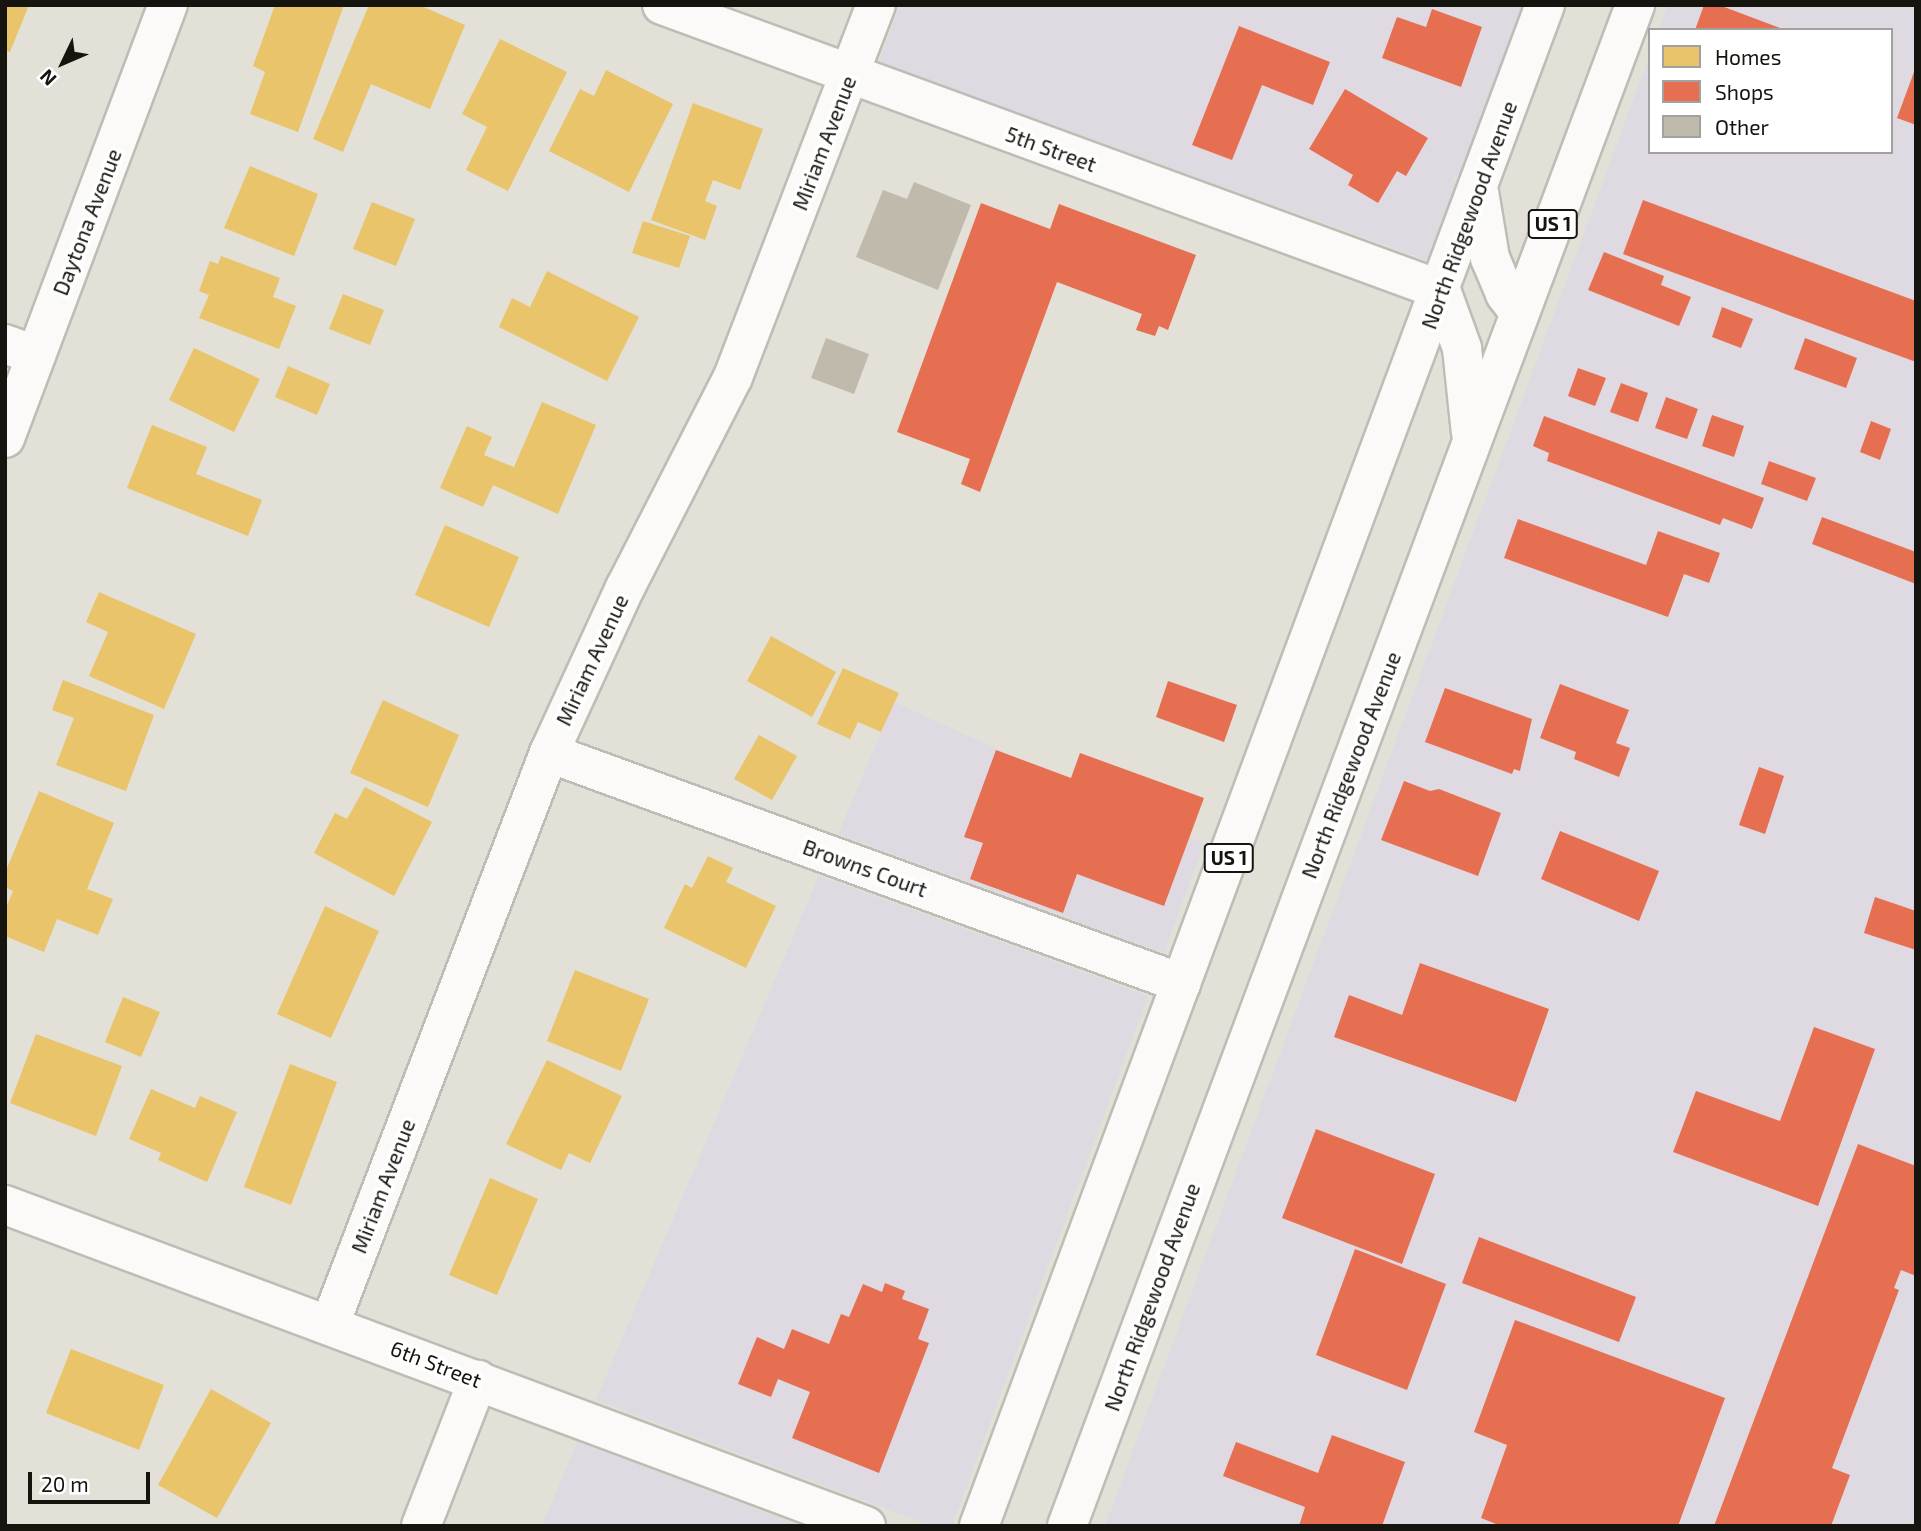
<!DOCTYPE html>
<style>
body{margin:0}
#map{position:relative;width:1921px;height:1531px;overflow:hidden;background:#e2e0d7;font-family:"Exo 2",sans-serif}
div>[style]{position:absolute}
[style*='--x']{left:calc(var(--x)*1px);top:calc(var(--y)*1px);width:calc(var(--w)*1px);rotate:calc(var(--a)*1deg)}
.commercial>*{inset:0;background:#dfd9e1}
.homes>*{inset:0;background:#e9c46a}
.shops>*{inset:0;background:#e76f51}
.building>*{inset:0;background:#c0baad}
.roads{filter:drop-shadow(2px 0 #bebdb5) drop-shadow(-2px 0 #bebdb5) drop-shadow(0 2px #bebdb5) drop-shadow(0 -2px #bebdb5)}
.minor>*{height:38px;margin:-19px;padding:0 19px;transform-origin:19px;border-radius:19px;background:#fbfaf9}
.tertiary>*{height:38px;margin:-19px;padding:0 19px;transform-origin:19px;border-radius:19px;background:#fbfaf9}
.primary>*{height:38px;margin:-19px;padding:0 19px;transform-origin:19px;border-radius:19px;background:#fbfaf9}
span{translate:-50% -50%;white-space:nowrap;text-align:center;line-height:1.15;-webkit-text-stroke:7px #fff;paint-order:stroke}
.shield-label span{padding:2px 5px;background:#fff;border:2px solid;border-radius:5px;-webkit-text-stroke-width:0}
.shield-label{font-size:19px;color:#15140e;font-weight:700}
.street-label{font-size:21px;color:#15140e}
.frame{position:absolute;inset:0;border:7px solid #15140e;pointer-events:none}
.legend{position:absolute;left:1648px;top:28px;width:245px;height:126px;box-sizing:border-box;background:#fff;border:2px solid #a1a19f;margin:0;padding:9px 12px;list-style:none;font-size:21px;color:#15140e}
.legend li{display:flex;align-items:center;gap:14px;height:35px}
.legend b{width:35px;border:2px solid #a1a19f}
.north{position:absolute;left:28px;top:28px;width:70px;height:70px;-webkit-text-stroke:5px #fff;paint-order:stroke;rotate:226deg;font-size:19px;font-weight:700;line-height:28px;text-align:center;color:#15140e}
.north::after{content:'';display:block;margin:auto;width:24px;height:32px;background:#15140e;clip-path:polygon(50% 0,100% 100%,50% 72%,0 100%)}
.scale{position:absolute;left:28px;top:1472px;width:122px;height:32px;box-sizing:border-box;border:4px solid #15140e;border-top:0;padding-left:9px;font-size:21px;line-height:24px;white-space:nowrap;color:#15140e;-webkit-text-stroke:5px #fff;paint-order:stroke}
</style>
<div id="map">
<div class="commercial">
<i style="clip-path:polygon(900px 5px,1522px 5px,1462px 173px,1453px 176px,1456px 191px,1429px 261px,879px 62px)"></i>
<i style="clip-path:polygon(1668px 5px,1916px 5px,1916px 1526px,1105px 1526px,1650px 55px,1650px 152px,1891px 152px,1891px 30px,1659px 30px)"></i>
<i style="clip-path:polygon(894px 702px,1204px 844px,1164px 953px,838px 834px)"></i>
<i style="clip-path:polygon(819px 876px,1148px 996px,952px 1526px,932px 1526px,596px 1400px)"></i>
<i style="clip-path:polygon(577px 1442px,618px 1457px,800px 1526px,542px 1526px)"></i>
</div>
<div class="homes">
<i style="clip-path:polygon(5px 5px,29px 5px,10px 52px,5px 50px)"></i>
<i style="clip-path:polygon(275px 5px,344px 5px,298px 132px,250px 114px,265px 72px,253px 66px)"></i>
<i style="clip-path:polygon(369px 5px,419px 5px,465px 25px,430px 109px,371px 84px,343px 152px,313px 139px)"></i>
<i style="clip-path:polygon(500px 39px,567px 72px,508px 191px,466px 170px,487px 127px,462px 114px)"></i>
<i style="clip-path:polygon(606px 70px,673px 104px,629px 192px,549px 151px,580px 89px,594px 96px)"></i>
<i style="clip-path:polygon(693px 103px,763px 129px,740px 190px,713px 180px,705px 201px,717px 206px,705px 240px,651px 220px)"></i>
<i style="clip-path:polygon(250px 166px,318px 194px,294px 256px,224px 228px)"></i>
<i style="clip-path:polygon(372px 202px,415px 219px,396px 266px,353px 249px)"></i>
<i style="clip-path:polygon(643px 221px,690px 236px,679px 268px,632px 253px)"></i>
<i style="clip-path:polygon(221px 256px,280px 278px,273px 297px,296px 306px,279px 349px,199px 318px,209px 295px,199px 291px,210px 261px,218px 264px)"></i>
<i style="clip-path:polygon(547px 271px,639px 317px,607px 381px,499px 327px,512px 298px,530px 307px)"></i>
<i style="clip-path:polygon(343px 294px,384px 310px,370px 345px,329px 329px)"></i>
<i style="clip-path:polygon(194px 348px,260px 379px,234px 432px,169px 400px)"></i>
<i style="clip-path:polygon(288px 366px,330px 384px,317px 415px,275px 397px)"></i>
<i style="clip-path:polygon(542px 402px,596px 425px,558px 514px,493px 485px,483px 507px,440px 488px,467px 426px,492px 437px,484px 455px,514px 467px)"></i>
<i style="clip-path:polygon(152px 425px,207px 447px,196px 474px,262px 500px,248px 536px,127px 488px)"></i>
<i style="clip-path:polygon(445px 525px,519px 557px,489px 627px,415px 595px)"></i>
<i style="clip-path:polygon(99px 592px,196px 634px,164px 709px,89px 676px,108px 632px,86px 622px)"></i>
<i style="clip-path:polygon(771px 636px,836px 672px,812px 717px,747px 681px)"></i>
<i style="clip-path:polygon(843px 668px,899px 693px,881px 732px,858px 722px,850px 739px,817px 724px)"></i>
<i style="clip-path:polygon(63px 680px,154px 715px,126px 791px,56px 765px,74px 718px,52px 710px)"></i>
<i style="clip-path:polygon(383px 700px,459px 735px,428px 807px,350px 773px)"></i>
<i style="clip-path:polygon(759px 735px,797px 756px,772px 800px,734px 779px)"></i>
<i style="clip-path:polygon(365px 787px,432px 822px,394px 896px,314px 853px,335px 813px,347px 819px)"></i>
<i style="clip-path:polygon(39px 791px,114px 823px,87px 889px,113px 899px,98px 935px,57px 919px,44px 952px,5px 936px,5px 910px,13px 891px,5px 887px,5px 873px)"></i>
<i style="clip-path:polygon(708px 856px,733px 868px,726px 882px,776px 906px,746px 968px,664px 928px,685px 884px,692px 888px)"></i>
<i style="clip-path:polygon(325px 906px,379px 931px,331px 1038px,277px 1014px)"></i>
<i style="clip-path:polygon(575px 970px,649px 999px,621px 1071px,547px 1041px)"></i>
<i style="clip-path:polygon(123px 997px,160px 1012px,141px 1057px,105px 1042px)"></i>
<i style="clip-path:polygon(36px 1034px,122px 1066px,96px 1136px,10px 1103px)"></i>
<i style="clip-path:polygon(547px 1060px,622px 1096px,590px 1163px,569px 1153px,561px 1170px,506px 1144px)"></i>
<i style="clip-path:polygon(290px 1064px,337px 1082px,291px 1205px,244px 1187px)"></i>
<i style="clip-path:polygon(151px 1089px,195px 1108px,200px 1096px,237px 1112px,207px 1182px,158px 1160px,161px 1153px,129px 1139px)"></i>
<i style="clip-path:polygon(490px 1178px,538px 1199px,497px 1295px,449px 1275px)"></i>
<i style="clip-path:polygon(71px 1349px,164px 1385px,139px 1450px,46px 1413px)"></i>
<i style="clip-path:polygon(211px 1389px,271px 1423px,217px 1518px,158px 1485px)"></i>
</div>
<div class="shops">
<i style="clip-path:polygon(1704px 5px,1719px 5px,1785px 30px,1695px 30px)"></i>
<i style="clip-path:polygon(1432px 9px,1482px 27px,1461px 87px,1382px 58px,1397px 17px,1426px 27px)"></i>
<i style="clip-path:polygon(1239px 26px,1330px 62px,1313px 105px,1262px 85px,1232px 160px,1192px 145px)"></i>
<i style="clip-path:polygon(1914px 72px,1916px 72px,1916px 125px,1897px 118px)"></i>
<i style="clip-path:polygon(1345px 89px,1428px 138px,1406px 176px,1397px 171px,1378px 203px,1348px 185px,1353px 175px,1309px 149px)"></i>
<i style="clip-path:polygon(1643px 200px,1916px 301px,1916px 362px,1623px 254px)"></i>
<i style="clip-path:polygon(981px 203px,1050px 229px,1059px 204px,1196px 255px,1168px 330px,1159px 326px,1155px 336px,1136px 330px,1142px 314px,1057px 282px,980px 492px,961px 484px,970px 459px,897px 432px)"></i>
<i style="clip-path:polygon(1604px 252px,1664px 276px,1661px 285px,1691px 297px,1679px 326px,1588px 290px)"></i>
<i style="clip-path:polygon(1722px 307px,1753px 319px,1741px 348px,1712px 337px)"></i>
<i style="clip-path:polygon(1805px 338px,1857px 358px,1846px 388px,1794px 369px)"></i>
<i style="clip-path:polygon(1578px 368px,1606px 378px,1595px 406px,1568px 396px)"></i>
<i style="clip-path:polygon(1621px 383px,1648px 393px,1638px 422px,1610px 412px)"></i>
<i style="clip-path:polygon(1666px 397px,1698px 409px,1687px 439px,1655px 428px)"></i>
<i style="clip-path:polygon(1712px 415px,1744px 426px,1734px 457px,1702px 446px)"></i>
<i style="clip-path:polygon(1544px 416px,1764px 498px,1752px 529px,1723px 518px,1720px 525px,1547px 461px,1549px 453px,1533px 446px)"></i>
<i style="clip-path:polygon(1871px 421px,1891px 429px,1880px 460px,1860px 452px)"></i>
<i style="clip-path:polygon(1769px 461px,1816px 478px,1807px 501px,1761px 484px)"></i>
<i style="clip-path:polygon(1822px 517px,1916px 552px,1916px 584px,1812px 544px)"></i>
<i style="clip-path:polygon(1518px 519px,1646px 565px,1658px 531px,1720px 553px,1709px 583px,1684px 574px,1668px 617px,1504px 558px)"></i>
<i style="clip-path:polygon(1168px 681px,1237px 705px,1224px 742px,1156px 717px)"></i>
<i style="clip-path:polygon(1560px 684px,1629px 710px,1616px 743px,1630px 748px,1619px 777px,1574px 759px,1576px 752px,1540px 738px)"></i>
<i style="clip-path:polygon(1445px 688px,1532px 719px,1520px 771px,1514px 769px,1512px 774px,1425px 742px)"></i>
<i style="clip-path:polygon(996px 750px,1071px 778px,1080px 753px,1204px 798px,1164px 906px,1077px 874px,1063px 913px,970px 879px,983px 843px,964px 837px)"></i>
<i style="clip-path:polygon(1759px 767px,1784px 776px,1765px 834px,1739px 825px)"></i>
<i style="clip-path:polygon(1404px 781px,1430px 791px,1439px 789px,1501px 813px,1478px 876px,1381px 840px)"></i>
<i style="clip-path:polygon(1560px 831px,1659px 871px,1639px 921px,1541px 879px)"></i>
<i style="clip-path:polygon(1875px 897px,1916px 911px,1916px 950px,1864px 933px)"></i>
<i style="clip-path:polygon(1420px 963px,1549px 1009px,1516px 1102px,1334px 1037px,1349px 995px,1402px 1015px)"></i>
<i style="clip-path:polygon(1814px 1027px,1875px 1049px,1818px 1206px,1673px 1152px,1696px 1091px,1780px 1121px)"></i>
<i style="clip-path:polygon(1316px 1129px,1435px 1174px,1402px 1264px,1282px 1218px)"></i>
<i style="clip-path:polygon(1858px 1144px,1916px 1166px,1916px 1276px,1901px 1270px,1894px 1288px,1899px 1290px,1832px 1468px,1850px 1475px,1831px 1526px,1714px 1526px)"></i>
<i style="clip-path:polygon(1479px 1237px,1636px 1297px,1619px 1342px,1462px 1283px)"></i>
<i style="clip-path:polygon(1355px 1249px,1446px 1284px,1407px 1390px,1316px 1355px)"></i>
<i style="clip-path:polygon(885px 1283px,905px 1291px,902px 1299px,929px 1309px,918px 1339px,929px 1343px,879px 1473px,792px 1438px,810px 1392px,778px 1379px,771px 1397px,738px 1384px,757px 1337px,784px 1349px,792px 1329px,829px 1344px,841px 1314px,849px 1317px,863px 1284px,882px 1292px)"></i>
<i style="clip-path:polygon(1515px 1320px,1725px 1398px,1678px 1526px,1501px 1526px,1481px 1518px,1507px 1445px,1474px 1432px)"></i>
<i style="clip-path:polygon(1332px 1435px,1405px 1462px,1382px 1526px,1299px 1526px,1305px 1507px,1223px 1476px,1236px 1442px,1318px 1473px)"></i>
</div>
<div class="building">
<i style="clip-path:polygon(914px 182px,971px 205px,938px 290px,856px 257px,883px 190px,907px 199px)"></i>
<i style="clip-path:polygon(826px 338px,869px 354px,854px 394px,811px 378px)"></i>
</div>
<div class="roads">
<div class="minor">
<i style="--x:662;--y:5;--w:829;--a:20.1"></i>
<i style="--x:5;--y:344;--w:33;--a:20"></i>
<i style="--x:549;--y:753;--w:673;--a:20"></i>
<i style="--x:330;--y:1324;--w:612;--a:-69.02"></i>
<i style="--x:549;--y:753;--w:182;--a:-65.3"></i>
<i style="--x:625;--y:588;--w:237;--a:-62.9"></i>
<i style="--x:733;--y:377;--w:399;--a:-69"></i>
<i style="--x:421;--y:1526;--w:157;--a:-68.7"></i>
</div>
<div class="tertiary">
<i style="--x:5;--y:438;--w:463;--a:-69.4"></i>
<i style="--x:5;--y:1205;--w:919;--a:20.45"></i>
</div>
<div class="primary">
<i style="--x:1479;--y:192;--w:67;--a:80.5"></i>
<i style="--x:1490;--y:258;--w:39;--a:67"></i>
<i style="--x:1505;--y:294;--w:24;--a:52"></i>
<i style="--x:1441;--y:290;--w:62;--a:70.1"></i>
<i style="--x:1462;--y:348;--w:85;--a:84"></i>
<i style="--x:979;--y:1526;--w:1623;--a:-69.59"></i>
<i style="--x:1067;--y:1526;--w:1624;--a:-69.52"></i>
</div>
</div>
<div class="shield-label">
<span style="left:1553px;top:224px">US 1</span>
<span style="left:1229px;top:858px">US 1</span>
</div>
<div class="street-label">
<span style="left:824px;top:143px;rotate:-69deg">Miriam Avenue</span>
<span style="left:1051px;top:149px;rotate:20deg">5th Street</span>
<span style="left:1469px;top:215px;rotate:-70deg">North Ridgewood Avenue</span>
<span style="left:87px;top:222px;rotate:-69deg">Daytona Avenue</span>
<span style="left:592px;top:660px;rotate:-65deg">Miriam Avenue</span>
<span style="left:1351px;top:765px;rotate:-69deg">North Ridgewood Avenue</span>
<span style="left:865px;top:868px;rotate:20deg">Browns Court</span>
<span style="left:383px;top:1186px;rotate:-69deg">Miriam Avenue</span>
<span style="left:1152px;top:1297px;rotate:-70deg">North Ridgewood Avenue</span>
<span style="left:436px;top:1364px;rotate:21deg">6th Street</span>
</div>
<div class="frame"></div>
<ul class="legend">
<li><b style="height:19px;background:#e9c46a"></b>Homes</li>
<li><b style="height:19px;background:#e76f51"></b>Shops</li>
<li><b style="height:19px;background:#c0baad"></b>Other</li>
</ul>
<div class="north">N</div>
<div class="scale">20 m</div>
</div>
